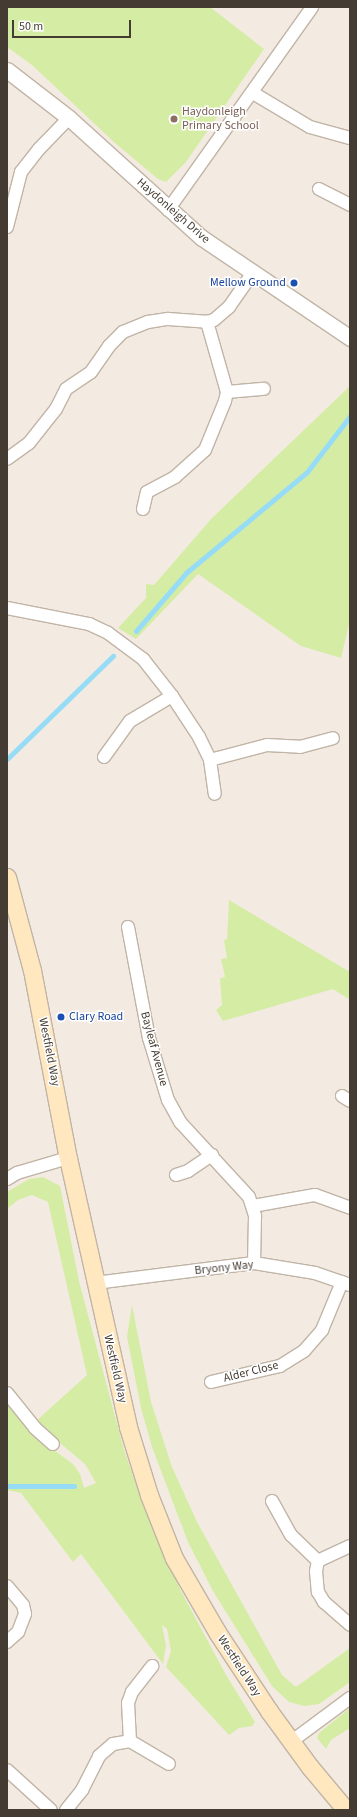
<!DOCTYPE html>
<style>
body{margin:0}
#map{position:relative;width:357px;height:1817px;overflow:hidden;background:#f3ebe1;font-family:"Source Sans 3",sans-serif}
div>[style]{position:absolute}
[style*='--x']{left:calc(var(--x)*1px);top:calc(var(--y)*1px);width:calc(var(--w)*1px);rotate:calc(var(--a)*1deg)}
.green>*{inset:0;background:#d5eca5}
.stream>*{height:5px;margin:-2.5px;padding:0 2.5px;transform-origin:2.5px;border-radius:2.5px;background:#96dcf7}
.roads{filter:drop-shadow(1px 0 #c1b4a6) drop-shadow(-1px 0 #c1b4a6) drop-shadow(0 1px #c1b4a6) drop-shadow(0 -1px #c1b4a6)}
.minor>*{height:12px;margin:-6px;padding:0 6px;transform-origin:6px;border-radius:6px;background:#fff}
.tertiary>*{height:15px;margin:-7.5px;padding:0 7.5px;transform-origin:7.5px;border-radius:7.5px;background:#fff}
.secondary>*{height:17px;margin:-8.5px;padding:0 8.5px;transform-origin:8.5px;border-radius:8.5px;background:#ffe7bf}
.dots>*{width:11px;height:11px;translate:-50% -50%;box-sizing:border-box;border:2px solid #fff;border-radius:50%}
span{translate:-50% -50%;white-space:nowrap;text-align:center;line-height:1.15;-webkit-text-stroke:3px #fff;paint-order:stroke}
.education-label{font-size:12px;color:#785e54}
.left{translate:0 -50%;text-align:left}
.street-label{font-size:12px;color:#443b32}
.transit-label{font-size:12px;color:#164399}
.right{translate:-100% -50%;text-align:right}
.frame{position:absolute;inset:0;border:8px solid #443b32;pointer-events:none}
.scale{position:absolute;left:12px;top:20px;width:119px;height:18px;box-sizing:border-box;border:2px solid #443b32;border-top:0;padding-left:5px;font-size:12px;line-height:14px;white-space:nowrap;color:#443b32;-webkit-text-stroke:3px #fff;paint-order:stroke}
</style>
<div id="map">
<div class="green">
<i style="clip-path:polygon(7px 7px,210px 7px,264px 49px,186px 162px,166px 182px,158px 179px,115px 143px,32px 65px,7px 47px)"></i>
<i style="clip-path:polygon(350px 386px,350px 620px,341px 658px,301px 646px,198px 574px,136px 639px,118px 628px,146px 598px,146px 584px,154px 585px,212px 518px)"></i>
<i style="clip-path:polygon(229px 900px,350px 972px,350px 1000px,333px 989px,223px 1021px,216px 1010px,222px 1005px,220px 978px,225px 977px,221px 959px,227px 958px,224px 940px,227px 939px)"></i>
<i style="clip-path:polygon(43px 1177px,60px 1186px,79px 1281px,124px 1450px,141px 1498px,181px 1591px,226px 1675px,255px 1722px,252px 1726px,239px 1728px,229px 1735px,166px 1667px,171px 1651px,167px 1629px,162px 1625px,166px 1645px,163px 1664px,81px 1554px,73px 1562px,21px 1493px,7px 1490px,8px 1406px,35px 1436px,73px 1464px,80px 1474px,84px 1488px,96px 1483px,85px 1464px,35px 1422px,87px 1375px,48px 1202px,32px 1195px,18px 1200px,7px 1209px,7px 1192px,29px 1179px)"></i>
<i style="clip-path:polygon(132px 1305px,151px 1402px,172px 1467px,197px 1522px,282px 1675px,296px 1687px,350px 1648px,350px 1682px,319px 1704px,304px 1706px,289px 1702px,272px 1686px,213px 1591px,188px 1542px,152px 1447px,141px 1408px,127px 1337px)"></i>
<i style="clip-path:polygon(350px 1708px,350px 1728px,331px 1740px,326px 1749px,317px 1738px,319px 1733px)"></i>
</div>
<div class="stream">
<i style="--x:136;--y:631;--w:78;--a:-49.2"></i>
<i style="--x:187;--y:572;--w:156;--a:-39.8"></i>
<i style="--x:307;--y:472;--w:71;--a:-52.5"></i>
<i style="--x:7;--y:759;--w:148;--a:-44.2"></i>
<i style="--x:7;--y:1486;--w:67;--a:0"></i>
</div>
<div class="roads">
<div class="minor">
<i style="--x:253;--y:93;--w:66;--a:30.8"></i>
<i style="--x:310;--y:127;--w:41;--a:15.4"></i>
<i style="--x:319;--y:189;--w:35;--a:27"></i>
<i style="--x:168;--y:210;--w:249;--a:-54.6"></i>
<i style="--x:7;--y:227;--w:57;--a:-75.7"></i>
<i style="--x:21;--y:172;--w:29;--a:-52"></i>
<i style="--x:39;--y:149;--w:43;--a:-45.9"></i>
<i style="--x:227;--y:392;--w:37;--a:-5"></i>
<i style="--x:7;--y:459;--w:27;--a:-36"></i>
<i style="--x:29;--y:443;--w:43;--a:-51.5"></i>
<i style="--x:56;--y:409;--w:22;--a:-63"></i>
<i style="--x:66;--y:389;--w:30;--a:-34"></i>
<i style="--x:91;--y:372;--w:32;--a:-55"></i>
<i style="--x:109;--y:346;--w:20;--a:-45"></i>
<i style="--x:123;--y:332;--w:27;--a:-22"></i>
<i style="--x:148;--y:322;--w:20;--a:-9"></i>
<i style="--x:168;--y:319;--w:39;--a:4"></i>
<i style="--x:207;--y:322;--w:7;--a:-16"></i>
<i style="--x:214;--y:320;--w:20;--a:-41"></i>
<i style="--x:229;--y:307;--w:40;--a:-55.1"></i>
<i style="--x:143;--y:509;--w:17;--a:-77"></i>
<i style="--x:147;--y:492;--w:32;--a:-28"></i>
<i style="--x:175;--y:477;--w:40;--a:-42"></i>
<i style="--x:205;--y:450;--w:53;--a:-67.8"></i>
<i style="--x:225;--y:401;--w:9;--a:-77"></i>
<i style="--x:227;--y:392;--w:73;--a:-105.9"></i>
<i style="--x:7;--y:608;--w:84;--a:11"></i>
<i style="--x:89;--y:624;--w:21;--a:25"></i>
<i style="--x:108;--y:633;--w:44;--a:36.6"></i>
<i style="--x:143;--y:659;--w:47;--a:51.9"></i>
<i style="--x:172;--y:696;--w:49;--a:56.6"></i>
<i style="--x:199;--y:737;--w:25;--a:64"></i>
<i style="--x:210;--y:760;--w:34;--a:82"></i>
<i style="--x:104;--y:757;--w:44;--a:-54.2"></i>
<i style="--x:130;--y:721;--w:49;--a:-30.8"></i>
<i style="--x:210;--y:760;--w:59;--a:-14.7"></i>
<i style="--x:267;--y:745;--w:33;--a:3"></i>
<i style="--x:300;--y:747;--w:34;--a:-15"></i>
<i style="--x:128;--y:927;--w:113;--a:79.3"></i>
<i style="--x:149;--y:1038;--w:65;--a:73"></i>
<i style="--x:168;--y:1100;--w:26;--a:61"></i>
<i style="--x:181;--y:1123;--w:100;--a:47.4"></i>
<i style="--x:249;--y:1197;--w:20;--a:72"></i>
<i style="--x:255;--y:1216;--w:47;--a:91.2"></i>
<i style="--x:342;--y:1096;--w:9;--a:32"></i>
<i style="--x:176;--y:1175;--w:13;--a:-18"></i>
<i style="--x:188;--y:1171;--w:29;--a:-34"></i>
<i style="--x:7;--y:1179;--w:12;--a:-31"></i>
<i style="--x:17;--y:1173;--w:53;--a:-16.4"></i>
<i style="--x:253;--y:1206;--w:63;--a:-10.1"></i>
<i style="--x:315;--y:1195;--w:37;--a:20"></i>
<i style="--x:95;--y:1283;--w:160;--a:-7.2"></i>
<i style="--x:254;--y:1263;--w:62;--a:9.3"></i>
<i style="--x:315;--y:1273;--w:37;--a:19"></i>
<i style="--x:211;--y:1382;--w:71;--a:-13.1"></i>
<i style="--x:280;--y:1366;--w:28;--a:-32"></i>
<i style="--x:304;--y:1351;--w:28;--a:-49"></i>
<i style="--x:322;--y:1330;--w:52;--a:-67.4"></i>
<i style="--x:7;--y:1393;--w:45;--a:51.3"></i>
<i style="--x:35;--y:1428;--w:24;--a:42"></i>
<i style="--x:272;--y:1501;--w:39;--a:61"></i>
<i style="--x:291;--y:1535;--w:37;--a:44"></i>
<i style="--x:350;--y:1546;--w:35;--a:155"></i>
<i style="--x:318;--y:1561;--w:10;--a:101"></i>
<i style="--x:316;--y:1571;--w:21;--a:85"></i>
<i style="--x:318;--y:1592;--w:12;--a:59"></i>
<i style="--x:324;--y:1602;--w:35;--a:41"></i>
<i style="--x:7;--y:1586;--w:25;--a:50"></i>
<i style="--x:23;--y:1605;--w:9;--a:77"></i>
<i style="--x:25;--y:1614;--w:19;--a:111"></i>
<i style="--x:18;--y:1632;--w:15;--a:138"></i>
<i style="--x:130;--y:1741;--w:38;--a:-93"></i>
<i style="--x:128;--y:1703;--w:12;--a:-70"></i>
<i style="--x:132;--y:1692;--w:33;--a:-52"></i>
<i style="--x:292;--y:1741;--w:72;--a:-36.6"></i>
<i style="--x:7;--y:1770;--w:59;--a:42.3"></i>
<i style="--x:66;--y:1810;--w:26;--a:-51"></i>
<i style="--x:82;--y:1790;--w:38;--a:-63"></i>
<i style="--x:99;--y:1756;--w:18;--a:-41"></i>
<i style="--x:113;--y:1744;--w:17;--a:-10"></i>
<i style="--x:130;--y:1741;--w:45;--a:30.5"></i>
</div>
<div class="tertiary">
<i style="--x:7;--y:70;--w:78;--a:37.7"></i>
<i style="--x:69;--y:118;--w:179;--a:42.1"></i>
<i style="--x:202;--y:238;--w:179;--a:34"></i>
</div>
<div class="secondary">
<i style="--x:7;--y:877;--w:96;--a:75"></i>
<i style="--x:32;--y:970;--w:191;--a:79.2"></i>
<i style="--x:68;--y:1158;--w:276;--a:77.4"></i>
<i style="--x:128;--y:1427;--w:71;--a:72.8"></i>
<i style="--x:149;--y:1495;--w:68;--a:68.4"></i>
<i style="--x:174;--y:1558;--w:86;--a:59.8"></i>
<i style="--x:217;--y:1632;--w:95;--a:56.6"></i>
<i style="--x:269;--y:1711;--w:69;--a:53.8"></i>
<i style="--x:310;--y:1767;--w:56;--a:50.1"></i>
</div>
</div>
<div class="dots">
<i style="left:174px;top:119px;background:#8d6e63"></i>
<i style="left:294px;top:283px;background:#1a4fb4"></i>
<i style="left:61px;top:1017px;background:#1a4fb4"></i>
</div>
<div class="education-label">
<span class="left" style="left:182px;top:119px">Haydonleigh<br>Primary School</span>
</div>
<div class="street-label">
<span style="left:173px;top:211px;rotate:41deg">Haydonleigh Drive</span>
<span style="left:154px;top:1049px;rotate:75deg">Bayleaf Avenue</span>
<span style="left:49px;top:1052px;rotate:79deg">Westfield Way</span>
<span style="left:224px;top:1268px;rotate:-6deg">Bryony Way</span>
<span style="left:115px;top:1369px;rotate:77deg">Westfield Way</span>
<span style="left:251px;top:1372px;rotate:-14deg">Alder Close</span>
<span style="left:239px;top:1666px;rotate:57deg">Westfield Way</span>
</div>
<div class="transit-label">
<span class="right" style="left:286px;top:283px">Mellow Ground</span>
<span class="left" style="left:69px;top:1017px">Clary Road</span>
</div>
<div class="frame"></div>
<div class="scale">50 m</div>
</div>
